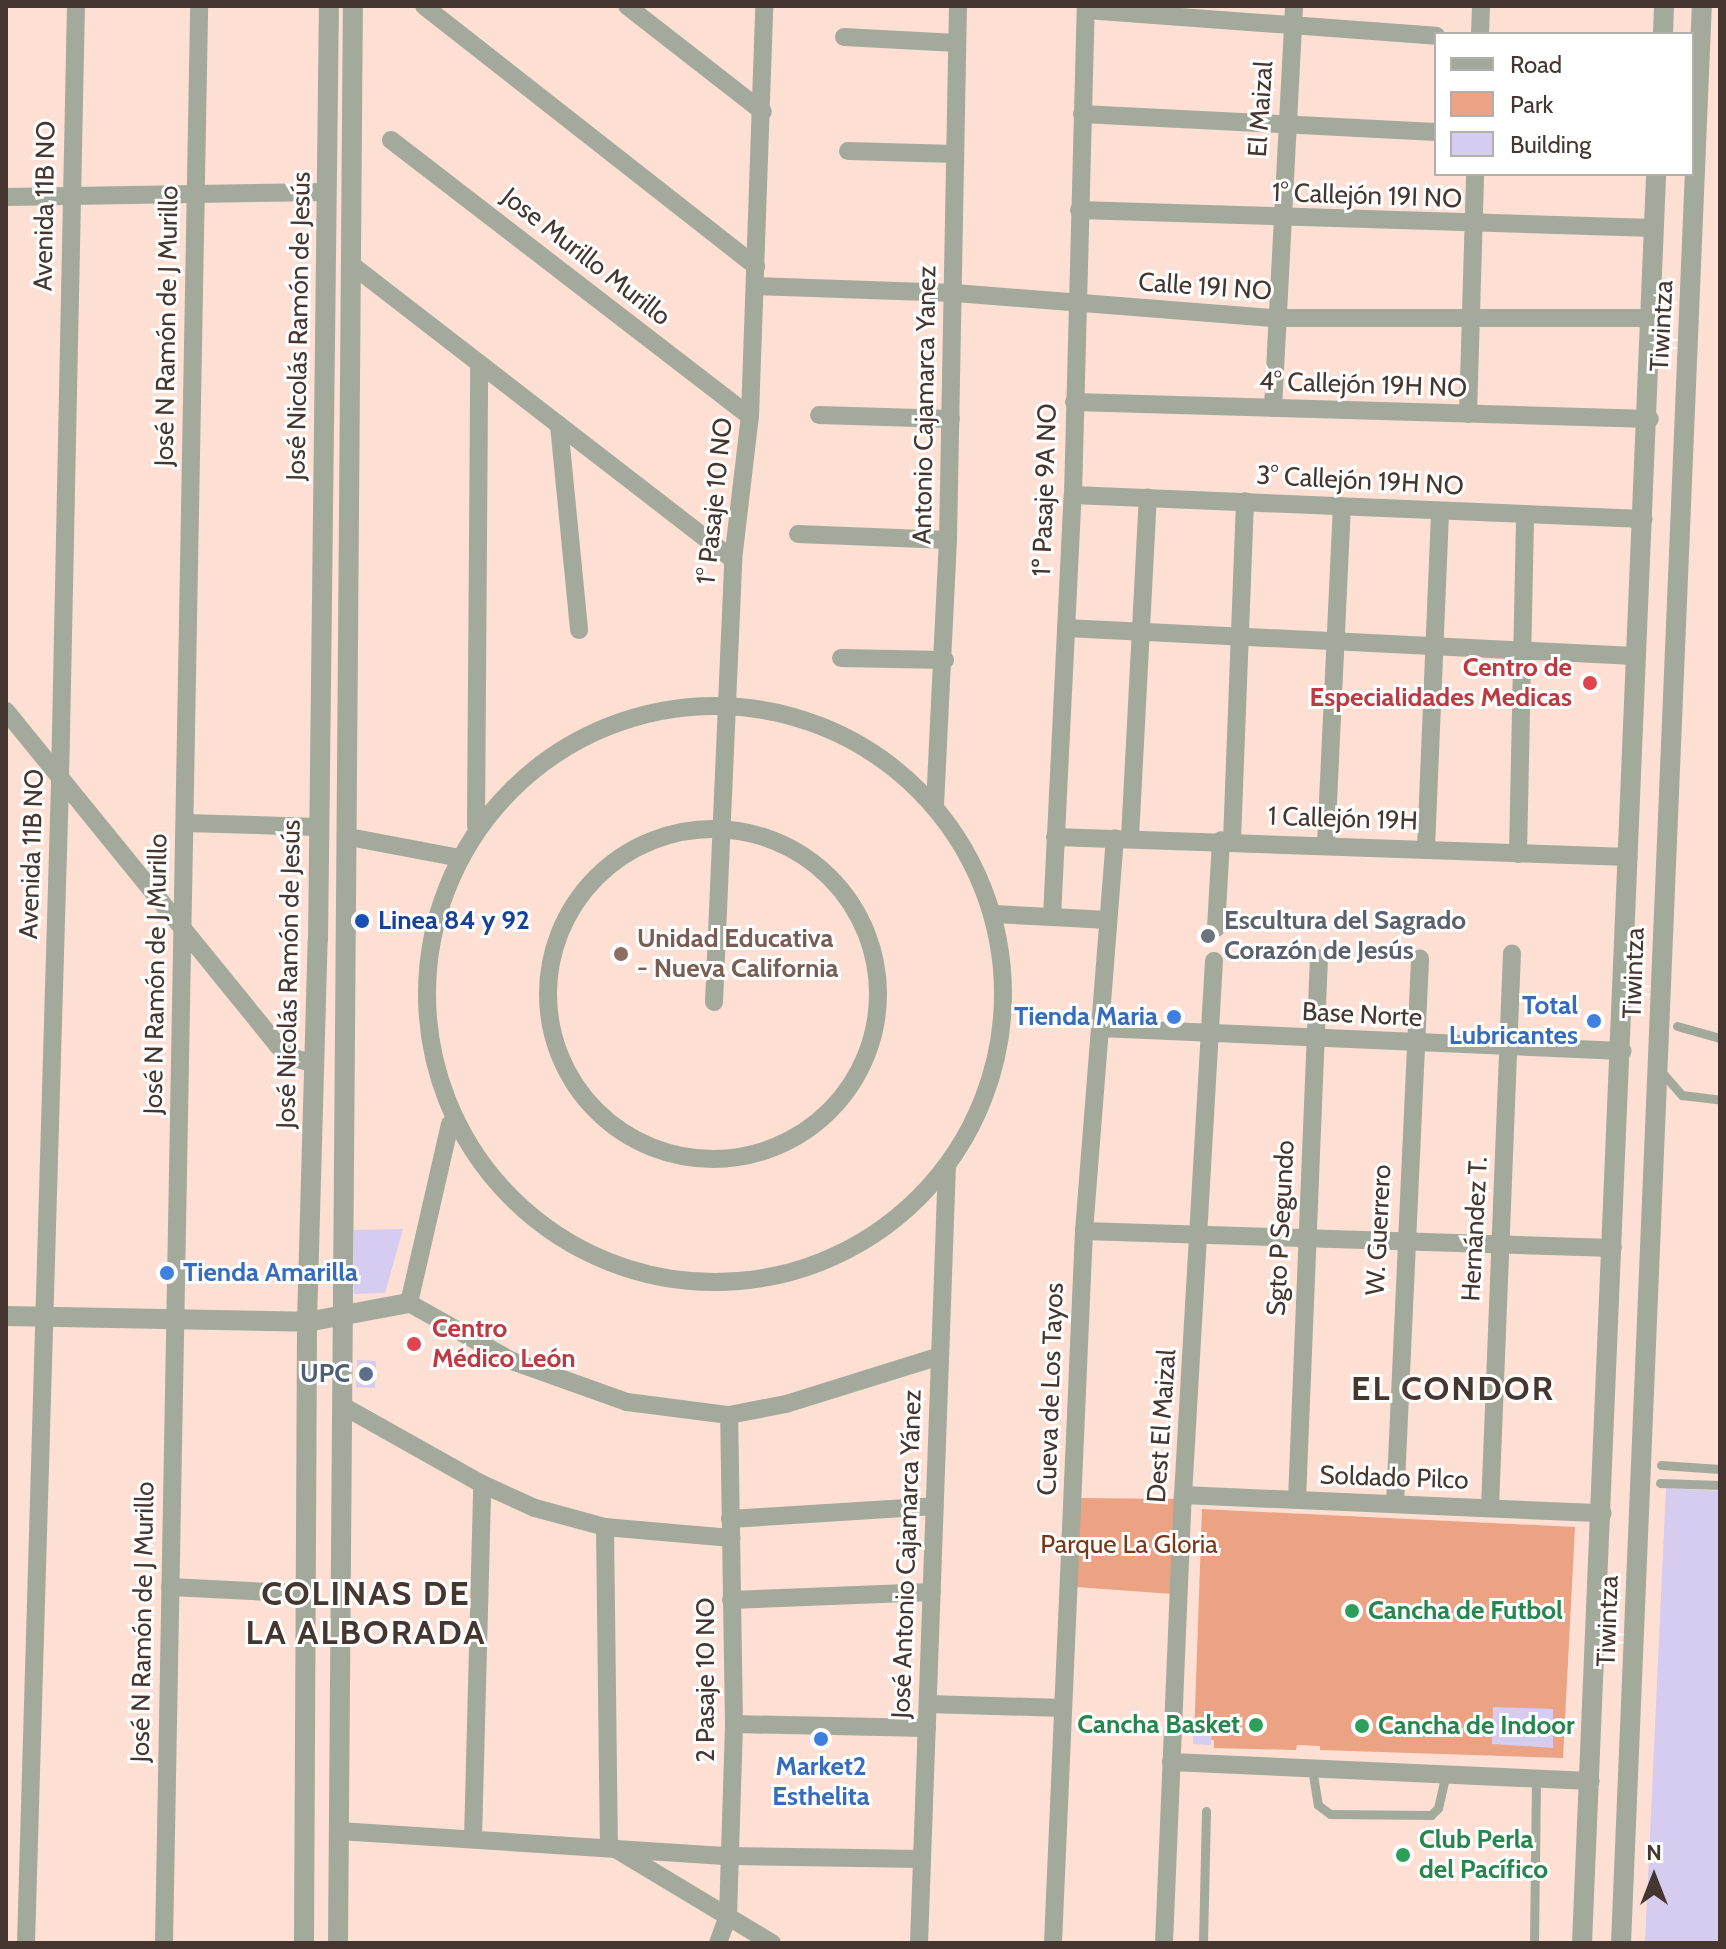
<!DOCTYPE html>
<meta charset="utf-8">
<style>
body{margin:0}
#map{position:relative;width:1726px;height:1949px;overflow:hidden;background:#fedfd3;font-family:Cabin,sans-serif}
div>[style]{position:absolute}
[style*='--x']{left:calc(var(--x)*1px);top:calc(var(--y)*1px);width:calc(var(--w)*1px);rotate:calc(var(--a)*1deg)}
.green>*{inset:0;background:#eba384}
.building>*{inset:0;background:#d5ccef}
.service>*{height:9px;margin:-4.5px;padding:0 4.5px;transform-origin:4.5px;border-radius:4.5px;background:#a3aa9c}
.minor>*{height:18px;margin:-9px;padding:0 9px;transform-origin:9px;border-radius:9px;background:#a3aa9c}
.minor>.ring{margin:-9px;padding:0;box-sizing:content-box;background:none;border:18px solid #a3aa9c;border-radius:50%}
.tertiary>*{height:20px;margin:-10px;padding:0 10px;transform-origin:10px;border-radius:10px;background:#a3aa9c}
.dots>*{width:22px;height:22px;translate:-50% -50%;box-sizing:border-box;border:4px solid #fff;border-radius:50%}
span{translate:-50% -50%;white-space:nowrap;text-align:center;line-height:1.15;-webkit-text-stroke:6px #fff;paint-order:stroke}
.street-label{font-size:26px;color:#453630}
.health-label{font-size:26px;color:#be3a42;font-weight:700}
.right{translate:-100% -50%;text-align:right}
.left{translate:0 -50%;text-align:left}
.transit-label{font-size:26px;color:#164399;font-weight:700}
.worship-label{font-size:26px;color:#5b616d;font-weight:700}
.education-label{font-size:26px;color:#785e54;font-weight:700}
.shop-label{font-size:26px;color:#366cbe;font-weight:700}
.service-label{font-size:26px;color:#4e5e75;font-weight:700}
.park-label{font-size:26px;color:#7a3717}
.leisure-label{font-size:26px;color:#27864d;font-weight:700}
.district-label{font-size:34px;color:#453630;font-weight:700;letter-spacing:2px}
.frame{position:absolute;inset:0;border:8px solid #453630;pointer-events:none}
.legend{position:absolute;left:1434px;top:32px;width:260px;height:144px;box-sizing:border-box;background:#fff;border:2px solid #b5afac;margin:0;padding:10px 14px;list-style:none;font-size:24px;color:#453630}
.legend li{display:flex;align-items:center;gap:16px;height:40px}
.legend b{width:40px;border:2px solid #b5afac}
.north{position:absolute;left:1614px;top:1837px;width:80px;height:80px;-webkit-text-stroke:6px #fff;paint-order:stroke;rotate:0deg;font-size:22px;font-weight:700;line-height:32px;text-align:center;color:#453630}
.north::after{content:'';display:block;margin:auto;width:28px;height:36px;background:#453630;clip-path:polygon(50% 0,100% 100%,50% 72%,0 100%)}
</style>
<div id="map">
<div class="green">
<i style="clip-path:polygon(1080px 1498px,1178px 1499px,1173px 1594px,1076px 1587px)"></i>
<i style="clip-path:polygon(1202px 1509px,1575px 1527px,1563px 1758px,1320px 1750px,1320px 1746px,1297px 1745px,1296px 1750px,1214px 1748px,1214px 1740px,1194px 1739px)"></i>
</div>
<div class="building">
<i style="clip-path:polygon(403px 1229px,385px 1293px,354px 1294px,354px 1230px)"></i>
<i style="clip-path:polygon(357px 1360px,376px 1361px,375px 1388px,356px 1387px)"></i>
<i style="clip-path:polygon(1666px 1488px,1720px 1491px,1720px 1943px,1645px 1943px)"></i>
<i style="clip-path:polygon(1493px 1707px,1553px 1709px,1553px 1748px,1492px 1744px)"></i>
<i style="clip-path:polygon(1194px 1721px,1212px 1722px,1211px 1745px,1193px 1744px)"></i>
</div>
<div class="service">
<i style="--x:1677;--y:1026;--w:45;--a:15.6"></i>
<i style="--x:1659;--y:1069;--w:35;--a:49"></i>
<i style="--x:1682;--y:1095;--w:38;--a:7"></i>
<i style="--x:1661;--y:1465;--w:59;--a:3.9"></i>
<i style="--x:1660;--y:1483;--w:60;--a:1.9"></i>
<i style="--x:1312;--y:1768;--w:37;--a:81"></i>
<i style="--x:1318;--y:1805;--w:15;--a:37"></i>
<i style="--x:1330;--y:1814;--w:101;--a:0.6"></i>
<i style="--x:1431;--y:1815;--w:10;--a:-45"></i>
<i style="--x:1438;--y:1808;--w:35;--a:-77"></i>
<i style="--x:1203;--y:1943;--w:132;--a:-88.7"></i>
<i style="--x:1534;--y:1943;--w:165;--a:-89.3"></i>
</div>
<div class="minor">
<i style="--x:424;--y:6;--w:422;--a:38.1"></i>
<i style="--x:627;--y:6;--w:172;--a:37.9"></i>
<i style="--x:1086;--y:10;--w:351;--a:4.2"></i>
<i style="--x:1480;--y:34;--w:28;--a:-88"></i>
<i style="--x:844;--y:37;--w:113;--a:3"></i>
<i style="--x:1082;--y:114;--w:354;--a:2.9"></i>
<i style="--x:391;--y:140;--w:453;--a:37.6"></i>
<i style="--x:848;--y:151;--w:107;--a:1.6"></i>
<i style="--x:6;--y:197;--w:321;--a:-0.9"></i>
<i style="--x:1079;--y:210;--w:575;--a:1.79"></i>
<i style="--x:352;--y:265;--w:482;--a:37.7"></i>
<i style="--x:756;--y:286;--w:199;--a:2"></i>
<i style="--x:955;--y:293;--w:322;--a:4.5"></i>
<i style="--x:1276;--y:318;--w:376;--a:0"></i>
<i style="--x:1074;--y:402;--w:576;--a:1.69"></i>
<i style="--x:1273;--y:408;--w:403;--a:-87"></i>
<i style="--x:1468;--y:414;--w:240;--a:-88.3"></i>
<i style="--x:819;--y:415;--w:132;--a:1.7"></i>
<i style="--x:559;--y:425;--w:206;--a:84.4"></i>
<i style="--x:1073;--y:495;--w:571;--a:2.41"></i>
<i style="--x:798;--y:534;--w:150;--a:2.3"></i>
<i style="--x:1066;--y:628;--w:569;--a:2.82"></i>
<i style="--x:841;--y:658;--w:104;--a:1.1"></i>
<i class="ring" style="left:427px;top:706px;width:558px;height:558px"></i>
<i style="--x:6;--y:711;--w:430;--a:50.9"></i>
<i style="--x:277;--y:1045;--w:16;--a:45"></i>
<i style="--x:288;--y:1056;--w:27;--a:17"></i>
<i style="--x:935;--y:805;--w:265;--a:-87.2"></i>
<i style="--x:948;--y:540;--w:534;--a:-88.93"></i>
<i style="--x:185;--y:823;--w:132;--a:1.7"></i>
<i style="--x:476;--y:826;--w:462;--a:-89.6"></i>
<i class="ring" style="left:548px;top:829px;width:312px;height:312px"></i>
<i style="--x:349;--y:837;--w:113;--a:10.7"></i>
<i style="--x:1055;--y:837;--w:574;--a:2"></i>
<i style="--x:1130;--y:838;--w:341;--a:-87"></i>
<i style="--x:1232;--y:840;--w:339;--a:-87.8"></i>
<i style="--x:1326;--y:844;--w:338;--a:-87.3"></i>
<i style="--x:1426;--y:848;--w:337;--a:-87.6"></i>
<i style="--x:1518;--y:854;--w:339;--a:-88.8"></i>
<i style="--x:994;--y:914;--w:58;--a:3"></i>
<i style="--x:1052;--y:917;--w:423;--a:-87.2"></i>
<i style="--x:1073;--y:495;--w:489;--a:-88.5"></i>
<i style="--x:1052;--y:917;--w:56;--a:3.1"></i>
<i style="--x:1216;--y:928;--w:88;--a:-86.7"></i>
<i style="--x:714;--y:1002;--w:442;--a:-87.5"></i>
<i style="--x:733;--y:560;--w:145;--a:-83.3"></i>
<i style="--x:750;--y:416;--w:410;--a:-88"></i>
<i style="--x:1100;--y:1028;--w:523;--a:2.52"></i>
<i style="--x:450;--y:1124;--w:184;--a:102.9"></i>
<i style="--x:409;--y:1303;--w:118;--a:29.4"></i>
<i style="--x:512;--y:1361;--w:122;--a:19.6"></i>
<i style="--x:627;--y:1402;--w:103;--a:7.3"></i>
<i style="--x:729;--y:1415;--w:58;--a:-10.9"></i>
<i style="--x:786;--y:1404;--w:161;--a:-17.3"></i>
<i style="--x:1084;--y:1231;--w:529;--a:1.84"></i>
<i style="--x:343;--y:1406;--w:159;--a:29.3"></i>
<i style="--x:482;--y:1484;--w:58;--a:24.4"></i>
<i style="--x:535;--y:1508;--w:73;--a:15.2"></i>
<i style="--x:605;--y:1527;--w:127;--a:5"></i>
<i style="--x:1183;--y:1495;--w:420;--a:2.5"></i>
<i style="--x:1297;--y:1500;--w:542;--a:-87.68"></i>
<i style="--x:1395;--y:1504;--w:546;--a:-87.37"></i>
<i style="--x:1490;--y:1508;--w:555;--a:-87.73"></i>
<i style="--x:730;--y:1519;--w:205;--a:-3.6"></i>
<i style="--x:605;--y:1527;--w:318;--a:89.3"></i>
<i style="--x:609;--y:1845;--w:190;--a:31"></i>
<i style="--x:170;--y:1587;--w:138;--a:2.9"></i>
<i style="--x:731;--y:1600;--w:201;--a:-2.3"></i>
<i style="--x:928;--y:1704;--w:135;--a:1.7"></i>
<i style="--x:734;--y:1724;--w:193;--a:1.2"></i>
<i style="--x:1171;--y:1762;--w:420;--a:2.6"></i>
<i style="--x:339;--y:1831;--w:390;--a:3.7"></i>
<i style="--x:728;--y:1856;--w:194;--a:0.9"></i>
<i style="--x:473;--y:1839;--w:355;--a:-88.5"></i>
<i style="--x:26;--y:1943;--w:1162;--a:-88.32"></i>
<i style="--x:60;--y:781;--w:775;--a:-88.82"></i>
<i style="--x:164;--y:1943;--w:1937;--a:-88.96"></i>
<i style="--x:718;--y:1943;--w:29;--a:-70"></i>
<i style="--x:728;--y:1916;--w:192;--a:-88.2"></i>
<i style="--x:734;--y:1724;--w:309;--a:-90.9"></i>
<i style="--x:919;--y:1943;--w:778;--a:-87.94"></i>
<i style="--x:1053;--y:1943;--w:713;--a:-87.51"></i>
<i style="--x:1084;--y:1231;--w:394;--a:-85.5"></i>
<i style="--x:1164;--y:1943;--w:448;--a:-87.6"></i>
<i style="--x:1183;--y:1495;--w:535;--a:-86.68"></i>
</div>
<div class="tertiary">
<i style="--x:1663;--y:34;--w:28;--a:-88"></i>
<i style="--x:6;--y:1316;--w:301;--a:1.1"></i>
<i style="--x:307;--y:1322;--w:104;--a:-10.6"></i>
<i style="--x:304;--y:1943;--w:621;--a:-89.72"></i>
<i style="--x:307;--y:1322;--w:382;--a:-88.4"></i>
<i style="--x:318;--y:940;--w:934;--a:-89.33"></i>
<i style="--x:338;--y:1943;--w:1937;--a:-89.56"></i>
<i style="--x:1582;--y:1943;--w:1771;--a:-87.6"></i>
<i style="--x:1621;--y:1943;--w:1939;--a:-87.61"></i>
</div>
<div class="dots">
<i style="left:1590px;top:683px;background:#e0444e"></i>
<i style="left:362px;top:921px;background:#1a4fb4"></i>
<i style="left:1208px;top:936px;background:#6b7280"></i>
<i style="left:621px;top:954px;background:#8d6e63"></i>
<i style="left:1174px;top:1017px;background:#3f7fe0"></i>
<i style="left:1594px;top:1021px;background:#3f7fe0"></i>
<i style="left:167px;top:1273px;background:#3f7fe0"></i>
<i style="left:414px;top:1344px;background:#e0444e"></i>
<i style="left:366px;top:1374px;background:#5c6f8a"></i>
<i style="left:1352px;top:1611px;background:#2e9e5b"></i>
<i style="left:1256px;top:1725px;background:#2e9e5b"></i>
<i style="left:1362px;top:1726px;background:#2e9e5b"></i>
<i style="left:821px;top:1739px;background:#3f7fe0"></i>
<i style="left:1403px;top:1855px;background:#2e9e5b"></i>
</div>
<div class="street-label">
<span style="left:1261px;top:109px;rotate:-86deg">El Maizal</span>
<span style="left:1367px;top:196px;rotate:2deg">1° Callejón 19I NO</span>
<span style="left:45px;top:206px;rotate:-89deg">Avenida 11B NO</span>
<span style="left:586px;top:257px;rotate:38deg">Jose Murillo Murillo</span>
<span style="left:1205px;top:287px;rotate:4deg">Calle 19I NO</span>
<span style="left:167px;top:326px;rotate:-89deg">José N Ramón de J Murillo</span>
<span style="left:299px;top:326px;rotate:-89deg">José Nicolás Ramón de Jesús</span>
<span style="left:1662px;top:326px;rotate:-87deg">Tiwintza</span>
<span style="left:1363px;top:385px;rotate:2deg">4° Callejón 19H NO</span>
<span style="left:925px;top:405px;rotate:-89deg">Antonio Cajamarca Yanez</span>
<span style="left:1360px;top:481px;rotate:3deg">3° Callejón 19H NO</span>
<span style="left:1045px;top:490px;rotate:-88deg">1º Pasaje 9A NO</span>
<span style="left:715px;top:501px;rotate:-84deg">1° Pasaje 10 NO</span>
<span style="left:1343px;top:819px;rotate:2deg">1 Callejón 19H</span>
<span style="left:32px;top:854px;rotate:-88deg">Avenida 11B NO</span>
<span style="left:1634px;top:973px;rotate:-88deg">Tiwintza</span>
<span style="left:156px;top:974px;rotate:-89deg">José N Ramón de J Murillo</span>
<span style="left:289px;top:974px;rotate:-89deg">José Nicolás Ramón de Jesús</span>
<span style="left:1362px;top:1015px;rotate:3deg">Base Norte</span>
<span style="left:1281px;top:1228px;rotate:-87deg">Sgto P Segundo</span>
<span style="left:1475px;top:1229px;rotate:-87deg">Hernández T.</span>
<span style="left:1379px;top:1230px;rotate:-87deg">W. Guerrero</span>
<span style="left:1051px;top:1389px;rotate:-88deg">Cueva de Los Tayos</span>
<span style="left:1162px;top:1426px;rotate:-86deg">Dest El Maizal</span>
<span style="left:1394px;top:1478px;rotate:2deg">Soldado Pilco</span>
<span style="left:907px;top:1554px;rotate:-88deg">José Antonio Cajamarca Yánez</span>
<span style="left:1608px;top:1621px;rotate:-88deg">Tiwintza</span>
<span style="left:143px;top:1622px;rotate:-89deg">José N Ramón de J Murillo</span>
<span style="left:706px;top:1680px;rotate:-90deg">2 Pasaje 10 NO</span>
</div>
<div class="health-label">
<span class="right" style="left:1572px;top:683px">Centro de<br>Especialidades Medicas</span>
<span class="left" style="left:432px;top:1344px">Centro<br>Médico León</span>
</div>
<div class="transit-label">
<span class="left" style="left:378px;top:921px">Linea 84 y 92</span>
</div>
<div class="worship-label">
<span class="left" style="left:1224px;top:936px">Escultura del Sagrado<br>Corazón de Jesús</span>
</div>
<div class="education-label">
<span class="left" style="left:637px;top:954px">Unidad Educativa<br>- Nueva California</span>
</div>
<div class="shop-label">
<span class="right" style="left:1578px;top:1021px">Total<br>Lubricantes</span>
<span class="right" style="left:1158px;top:1017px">Tienda Maria</span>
<span class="left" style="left:183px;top:1273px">Tienda Amarilla</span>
<span style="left:821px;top:1782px">Market2<br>Esthelita</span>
</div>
<div class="service-label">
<span class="right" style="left:350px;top:1374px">UPC</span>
</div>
<div class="park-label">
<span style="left:1129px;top:1545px">Parque La Gloria</span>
</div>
<div class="leisure-label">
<span class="left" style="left:1368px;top:1611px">Cancha de Futbol</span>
<span class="right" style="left:1240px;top:1725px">Cancha Basket</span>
<span class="left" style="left:1378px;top:1726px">Cancha de Indoor</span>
<span class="left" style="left:1419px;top:1855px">Club Perla<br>del Pacífico</span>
</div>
<div class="district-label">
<span style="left:1453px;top:1389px">EL CONDOR</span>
<span style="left:366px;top:1613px">COLINAS DE<br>LA ALBORADA</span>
</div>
<div class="frame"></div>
<ul class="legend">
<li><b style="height:10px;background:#a3aa9c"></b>Road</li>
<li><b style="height:22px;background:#eba384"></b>Park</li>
<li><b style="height:22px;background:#d5ccef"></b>Building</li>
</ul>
<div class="north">N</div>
</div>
